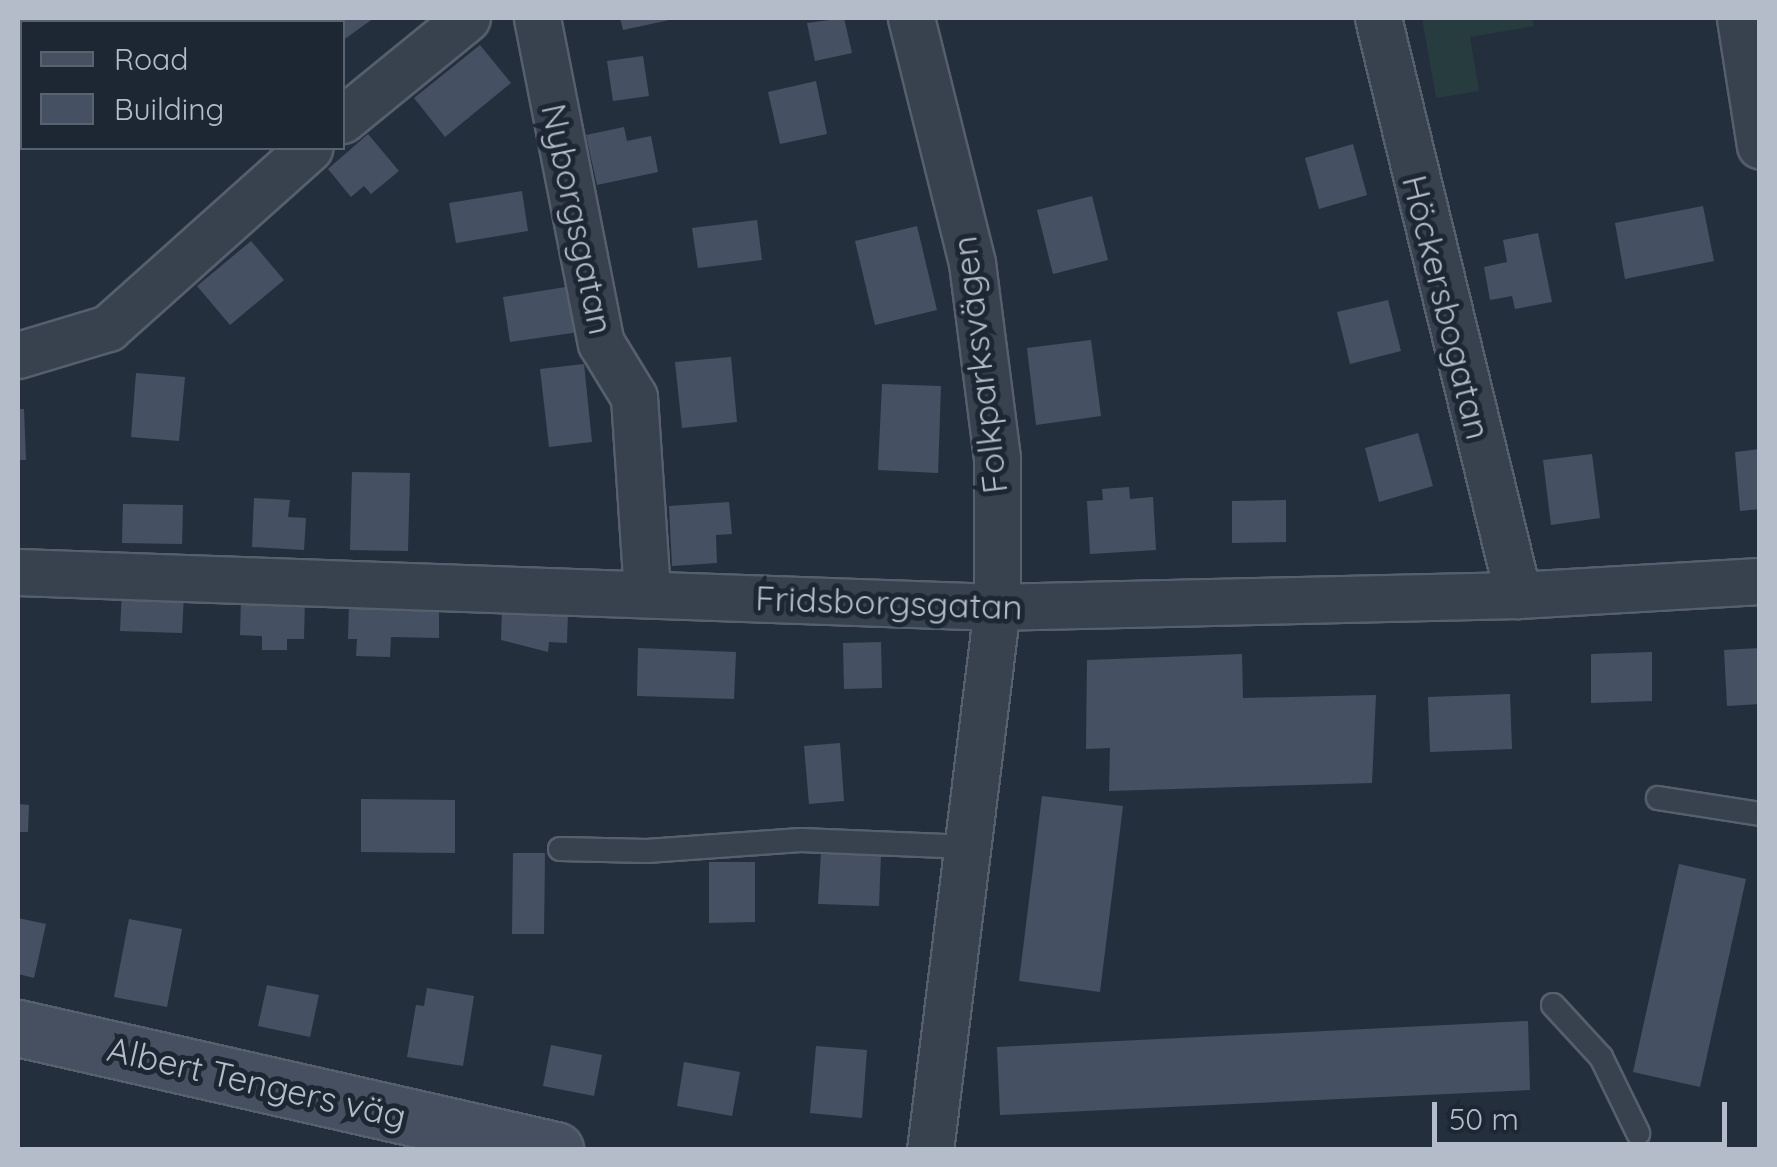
<!DOCTYPE html>
<meta charset="utf-8">
<style>
body{margin:0}
#map{position:relative;width:1777px;height:1167px;overflow:hidden;background:#242f3e;font-family:Quicksand,sans-serif}
div>[style]{position:absolute}
[style*='--x']{left:calc(var(--x)*1px);top:calc(var(--y)*1px);width:calc(var(--w)*1px);rotate:calc(var(--a)*1deg)}
.green>*{inset:0;background:#263c3f}
.building>*{inset:0;background:#455162}
.roads{filter:drop-shadow(2px 0 #565f6c) drop-shadow(-2px 0 #565f6c) drop-shadow(0 2px #565f6c) drop-shadow(0 -2px #565f6c)}
.lane>*{height:22px;margin:-11px;padding:0 11px;transform-origin:11px;border-radius:11px;background:#38414e}
.street>*{height:45px;margin:-22.5px;padding:0 22.5px;transform-origin:22.5px;border-radius:22.5px;background:#38414e}
.secondary>*{height:55px;margin:-27.5px;padding:0 27.5px;transform-origin:27.5px;border-radius:27.5px;background:#465061}
span{translate:-50% -50%;white-space:nowrap;text-align:center;line-height:1.15;-webkit-text-stroke:10px #1d2633;paint-order:stroke}
.street-label{font-size:35px;color:#b4bcc9}
.frame{position:absolute;inset:0;border:20px solid #b4bcc9;pointer-events:none}
.legend{position:absolute;left:20px;top:20px;width:325px;height:130px;box-sizing:border-box;background:#1d2633;border:2px solid #59626f;margin:0;padding:12px 18px;list-style:none;font-size:30px;color:#b4bcc9}
.legend li{display:flex;align-items:center;gap:20px;height:50px}
.legend b{width:50px;border:2px solid #59626f}
.scale{position:absolute;left:1432px;top:1102px;width:295px;height:45px;box-sizing:border-box;border:5px solid #b4bcc9;border-top:0;padding-left:12px;font-size:30px;line-height:35px;white-space:nowrap;color:#b4bcc9;-webkit-text-stroke:8px #1d2633;paint-order:stroke}
</style>
<div id="map">
<div class="green">
<i style="clip-path:polygon(1422px 18px,1532px 18px,1534px 26px,1470px 37px,1479px 91px,1436px 98px)"></i>
</div>
<div class="building">
<i style="clip-path:polygon(18px 18px,76px 18px,22px 22px,18px 75px)"></i>
<i style="clip-path:polygon(110px 18px,155px 18px,159px 22px,114px 22px)"></i>
<i style="clip-path:polygon(294px 18px,374px 18px,342px 41px,342px 22px)"></i>
<i style="clip-path:polygon(620px 18px,674px 18px,674px 19px,623px 30px)"></i>
<i style="clip-path:polygon(844px 18px,852px 53px,815px 61px,807px 23px)"></i>
<i style="clip-path:polygon(480px 45px,511px 83px,445px 137px,414px 98px)"></i>
<i style="clip-path:polygon(643px 56px,649px 96px,613px 101px,607px 61px)"></i>
<i style="clip-path:polygon(816px 81px,827px 134px,780px 144px,768px 92px)"></i>
<i style="clip-path:polygon(624px 127px,627px 141px,651px 136px,658px 172px,597px 185px,586px 135px)"></i>
<i style="clip-path:polygon(368px 134px,399px 171px,371px 194px,364px 186px,351px 197px,328px 169px)"></i>
<i style="clip-path:polygon(1353px 144px,1367px 195px,1319px 209px,1305px 158px)"></i>
<i style="clip-path:polygon(522px 191px,528px 231px,456px 243px,449px 203px)"></i>
<i style="clip-path:polygon(1092px 196px,1108px 260px,1053px 274px,1037px 210px)"></i>
<i style="clip-path:polygon(1703px 206px,1714px 261px,1625px 279px,1615px 223px)"></i>
<i style="clip-path:polygon(757px 220px,762px 260px,698px 268px,692px 228px)"></i>
<i style="clip-path:polygon(917px 226px,937px 310px,875px 325px,855px 241px)"></i>
<i style="clip-path:polygon(1538px 233px,1552px 302px,1515px 309px,1512px 296px,1490px 300px,1484px 267px,1507px 262px,1503px 240px)"></i>
<i style="clip-path:polygon(251px 241px,284px 280px,230px 325px,197px 286px)"></i>
<i style="clip-path:polygon(572px 286px,579px 332px,510px 342px,503px 297px)"></i>
<i style="clip-path:polygon(1388px 300px,1401px 351px,1350px 364px,1337px 312px)"></i>
<i style="clip-path:polygon(1091px 340px,1101px 416px,1036px 425px,1027px 348px)"></i>
<i style="clip-path:polygon(731px 357px,737px 422px,682px 428px,675px 362px)"></i>
<i style="clip-path:polygon(584px 364px,592px 442px,549px 447px,540px 369px)"></i>
<i style="clip-path:polygon(136px 373px,185px 377px,179px 441px,131px 437px)"></i>
<i style="clip-path:polygon(882px 384px,941px 386px,938px 473px,878px 470px)"></i>
<i style="clip-path:polygon(18px 409px,24px 409px,26px 460px,18px 460px)"></i>
<i style="clip-path:polygon(1418px 433px,1433px 486px,1379px 502px,1365px 448px)"></i>
<i style="clip-path:polygon(1760px 449px,1760px 509px,1740px 511px,1735px 452px)"></i>
<i style="clip-path:polygon(1592px 454px,1600px 518px,1551px 525px,1543px 460px)"></i>
<i style="clip-path:polygon(352px 472px,410px 473px,408px 551px,350px 550px)"></i>
<i style="clip-path:polygon(1129px 487px,1130px 499px,1153px 497px,1156px 550px,1090px 554px,1087px 501px,1103px 500px,1102px 489px)"></i>
<i style="clip-path:polygon(254px 498px,290px 500px,288px 517px,306px 518px,304px 550px,252px 547px)"></i>
<i style="clip-path:polygon(1286px 500px,1286px 542px,1232px 543px,1232px 501px)"></i>
<i style="clip-path:polygon(729px 502px,732px 534px,716px 535px,717px 563px,672px 566px,669px 506px)"></i>
<i style="clip-path:polygon(123px 504px,183px 505px,182px 544px,122px 543px)"></i>
<i style="clip-path:polygon(122px 591px,184px 594px,182px 633px,120px 631px)"></i>
<i style="clip-path:polygon(241px 597px,305px 599px,304px 639px,287px 639px,287px 650px,262px 650px,262px 636px,240px 635px)"></i>
<i style="clip-path:polygon(349px 602px,439px 604px,439px 638px,391px 637px,390px 657px,356px 656px,357px 639px,348px 639px)"></i>
<i style="clip-path:polygon(502px 609px,568px 612px,567px 643px,549px 642px,548px 652px,501px 640px)"></i>
<i style="clip-path:polygon(881px 642px,882px 688px,844px 689px,843px 643px)"></i>
<i style="clip-path:polygon(638px 648px,736px 652px,734px 699px,637px 696px)"></i>
<i style="clip-path:polygon(1760px 648px,1760px 704px,1727px 706px,1724px 650px)"></i>
<i style="clip-path:polygon(1652px 652px,1652px 701px,1591px 703px,1591px 654px)"></i>
<i style="clip-path:polygon(1242px 654px,1243px 698px,1376px 695px,1372px 783px,1109px 791px,1110px 748px,1086px 749px,1087px 660px)"></i>
<i style="clip-path:polygon(1510px 694px,1512px 749px,1430px 752px,1428px 697px)"></i>
<i style="clip-path:polygon(840px 743px,844px 801px,809px 804px,804px 746px)"></i>
<i style="clip-path:polygon(1042px 796px,1123px 806px,1100px 992px,1019px 981px)"></i>
<i style="clip-path:polygon(361px 799px,455px 800px,455px 853px,361px 852px)"></i>
<i style="clip-path:polygon(18px 804px,29px 805px,28px 832px,18px 832px)"></i>
<i style="clip-path:polygon(821px 852px,881px 854px,879px 906px,818px 904px)"></i>
<i style="clip-path:polygon(513px 853px,545px 853px,544px 934px,512px 934px)"></i>
<i style="clip-path:polygon(709px 862px,755px 862px,755px 922px,709px 923px)"></i>
<i style="clip-path:polygon(1679px 864px,1746px 879px,1700px 1087px,1633px 1072px)"></i>
<i style="clip-path:polygon(18px 918px,46px 924px,34px 978px,18px 974px)"></i>
<i style="clip-path:polygon(129px 919px,182px 929px,167px 1007px,114px 997px)"></i>
<i style="clip-path:polygon(267px 985px,319px 995px,310px 1037px,258px 1026px)"></i>
<i style="clip-path:polygon(427px 988px,474px 996px,463px 1066px,407px 1057px,416px 1005px,424px 1006px)"></i>
<i style="clip-path:polygon(1528px 1021px,1530px 1090px,1000px 1115px,997px 1047px)"></i>
<i style="clip-path:polygon(551px 1045px,602px 1055px,594px 1096px,543px 1086px)"></i>
<i style="clip-path:polygon(816px 1046px,867px 1050px,862px 1118px,810px 1113px)"></i>
<i style="clip-path:polygon(684px 1062px,740px 1072px,732px 1116px,677px 1106px)"></i>
</div>
<div class="roads">
<div class="lane">
<i style="--x:1658;--y:798;--w:103;--a:8.9"></i>
<i style="--x:560;--y:849;--w:87;--a:1.3"></i>
<i style="--x:647;--y:851;--w:154;--a:-4.1"></i>
<i style="--x:801;--y:840;--w:168;--a:2.4"></i>
<i style="--x:1553;--y:1005;--w:71;--a:47.3"></i>
<i style="--x:1601;--y:1057;--w:85;--a:64"></i>
</div>
<div class="street">
<i style="--x:180;--y:18;--w:6;--a:45"></i>
<i style="--x:537;--y:18;--w:331;--a:78.9"></i>
<i style="--x:601;--y:343;--w:63;--a:58.6"></i>
<i style="--x:634;--y:397;--w:197;--a:86.2"></i>
<i style="--x:911;--y:18;--w:252;--a:76"></i>
<i style="--x:972;--y:263;--w:198;--a:82.7"></i>
<i style="--x:997;--y:459;--w:148;--a:90"></i>
<i style="--x:997;--y:607;--w:547;--a:97.03"></i>
<i style="--x:1378;--y:18;--w:594;--a:76.36"></i>
<i style="--x:1740;--y:18;--w:129;--a:81.1"></i>
<i style="--x:342;--y:120;--w:161;--a:-39.2"></i>
<i style="--x:18;--y:355;--w:94;--a:-16.7"></i>
<i style="--x:108;--y:328;--w:270;--a:-41.8"></i>
<i style="--x:18;--y:572;--w:980;--a:2.05"></i>
<i style="--x:997;--y:607;--w:521;--a:-1.32"></i>
<i style="--x:1518;--y:595;--w:242;--a:-3.3"></i>
</div>
<div class="secondary">
<i style="--x:18;--y:1028;--w:551;--a:12.8"></i>
</div>
</div>
<div class="street-label">
<span style="left:578px;top:219px;rotate:78deg">Nyborgsgatan</span>
<span style="left:1447px;top:307px;rotate:76deg">Höckersbogatan</span>
<span style="left:979px;top:365px;rotate:-97deg">Folkparksvägen</span>
<span style="left:889px;top:602px;rotate:2deg">Fridsborgsgatan</span>
<span style="left:257px;top:1082px;rotate:13deg">Albert Tengers väg</span>
</div>
<div class="frame"></div>
<ul class="legend">
<li><b style="height:12px;background:#465061"></b>Road</li>
<li><b style="height:28px;background:#455162"></b>Building</li>
</ul>
<div class="scale">50 m</div>
</div>
